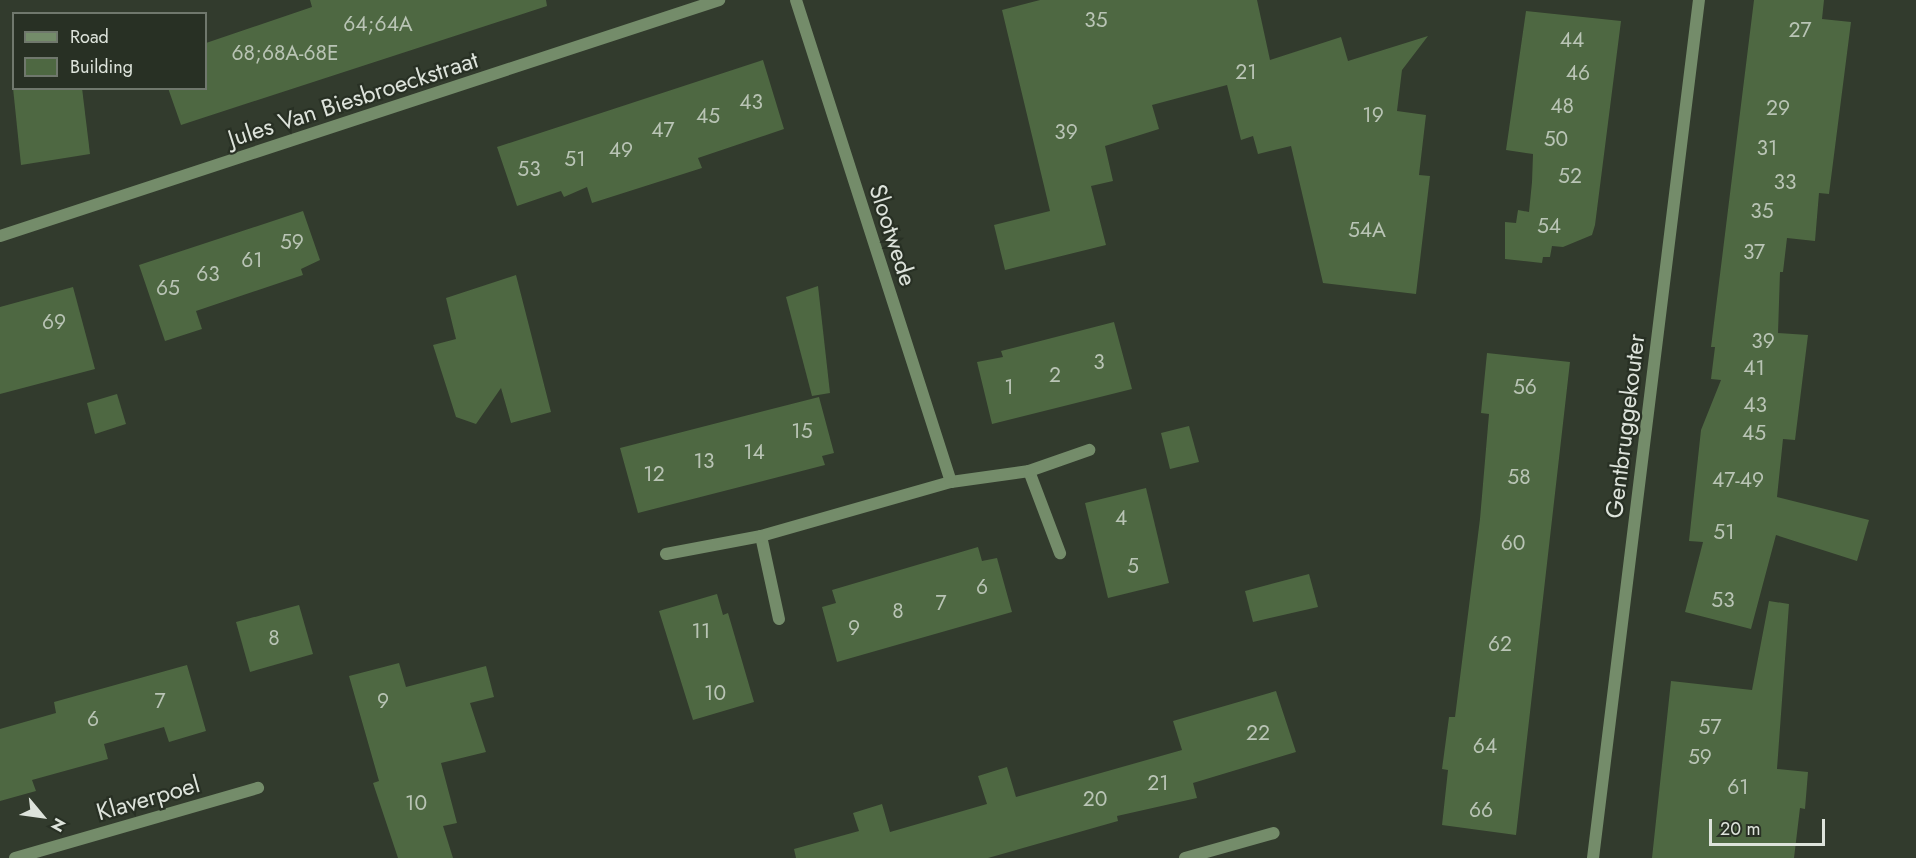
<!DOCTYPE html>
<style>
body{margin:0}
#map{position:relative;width:1916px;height:858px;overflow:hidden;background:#323b2d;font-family:Jost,sans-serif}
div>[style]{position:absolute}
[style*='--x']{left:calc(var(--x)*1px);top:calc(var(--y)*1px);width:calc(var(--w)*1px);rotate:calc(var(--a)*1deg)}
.building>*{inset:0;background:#4e6842}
.minor>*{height:12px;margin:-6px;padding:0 6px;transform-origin:6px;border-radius:6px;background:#748c6a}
span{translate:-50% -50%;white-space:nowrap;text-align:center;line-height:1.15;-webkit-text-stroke:4.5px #283024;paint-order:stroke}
.number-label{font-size:21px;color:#b9c4b5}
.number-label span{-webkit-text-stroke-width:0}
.street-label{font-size:24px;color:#dde3db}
.legend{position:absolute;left:12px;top:12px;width:195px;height:78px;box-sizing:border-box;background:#283024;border:2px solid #70786d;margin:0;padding:8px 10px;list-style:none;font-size:18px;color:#dde3db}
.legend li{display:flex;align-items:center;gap:12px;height:30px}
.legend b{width:30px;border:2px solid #70786d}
.north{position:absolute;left:12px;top:786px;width:60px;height:60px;-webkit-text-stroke:4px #283024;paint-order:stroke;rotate:119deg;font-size:16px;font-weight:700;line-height:24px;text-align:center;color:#dde3db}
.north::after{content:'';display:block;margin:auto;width:21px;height:27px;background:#dde3db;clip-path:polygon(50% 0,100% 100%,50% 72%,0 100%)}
.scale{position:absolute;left:1709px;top:819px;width:116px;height:27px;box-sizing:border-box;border:3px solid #dde3db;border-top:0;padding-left:8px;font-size:18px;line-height:21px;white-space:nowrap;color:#dde3db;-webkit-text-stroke:4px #283024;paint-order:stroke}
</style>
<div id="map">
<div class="building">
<i style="clip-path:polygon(310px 0,546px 0,547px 6px,181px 125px,168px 88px,206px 88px,206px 43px,312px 7px)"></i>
<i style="clip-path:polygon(1040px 0,1257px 0,1270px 60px,1341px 37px,1348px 61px,1428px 36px,1402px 70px,1397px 111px,1426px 115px,1419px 175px,1430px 176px,1416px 294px,1323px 283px,1291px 146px,1258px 154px,1253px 136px,1241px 140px,1227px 85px,1152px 105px,1159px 129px,1105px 146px,1113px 181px,1091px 186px,1106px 245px,1005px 270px,994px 225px,1050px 211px,1002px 10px)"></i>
<i style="clip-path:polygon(1754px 0,1824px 0,1822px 19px,1851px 22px,1829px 194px,1819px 193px,1815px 241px,1787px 238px,1783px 272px,1780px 272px,1778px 333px,1808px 335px,1795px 440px,1783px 439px,1777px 497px,1869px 520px,1857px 561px,1776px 535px,1751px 629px,1685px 612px,1703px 542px,1689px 541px,1701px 430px,1721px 380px,1711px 379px,1715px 347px,1711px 347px)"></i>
<i style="clip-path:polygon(1526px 11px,1621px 21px,1595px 225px,1592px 235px,1563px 247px,1552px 246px,1550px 257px,1543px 257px,1542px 263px,1505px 259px,1505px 222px,1516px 223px,1518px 210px,1529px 212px,1532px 182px,1533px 154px,1506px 150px)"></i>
<i style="clip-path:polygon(763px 60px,784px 129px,698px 158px,702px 168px,592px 203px,587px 187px,564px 197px,561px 191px,517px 206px,497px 147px)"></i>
<i style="clip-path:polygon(13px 88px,82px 88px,90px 154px,21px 165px)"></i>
<i style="clip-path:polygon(303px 211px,320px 260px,301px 269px,303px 275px,196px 311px,202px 329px,165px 341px,139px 265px)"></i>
<i style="clip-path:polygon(516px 275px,551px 412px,511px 423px,501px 388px,476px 424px,456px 417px,433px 345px,456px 339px,446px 298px)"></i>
<i style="clip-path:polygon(818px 286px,830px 393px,812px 396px,786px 297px)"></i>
<i style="clip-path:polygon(73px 287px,95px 369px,0 394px,0 307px)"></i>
<i style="clip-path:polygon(1114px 322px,1132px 389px,992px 424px,977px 362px,1003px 357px,1001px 351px)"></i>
<i style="clip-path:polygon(1487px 353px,1570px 362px,1516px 835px,1442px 825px,1448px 770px,1442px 769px,1449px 717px,1455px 717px,1480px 519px,1489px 414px,1481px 413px)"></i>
<i style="clip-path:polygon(117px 394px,126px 424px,95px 434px,87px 403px)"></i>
<i style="clip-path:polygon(819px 397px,834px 453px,822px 456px,825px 465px,638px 513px,620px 448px)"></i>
<i style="clip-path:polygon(1189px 426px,1199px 462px,1170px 469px,1161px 433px)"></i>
<i style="clip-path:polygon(1146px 488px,1169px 583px,1108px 598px,1085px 503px)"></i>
<i style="clip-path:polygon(978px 547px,982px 561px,997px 558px,1012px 612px,837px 662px,822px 607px,836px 603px,832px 590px)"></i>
<i style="clip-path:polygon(1309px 574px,1318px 607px,1253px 622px,1245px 591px)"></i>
<i style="clip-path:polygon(717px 594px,723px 615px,728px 613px,754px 702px,693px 720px,659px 611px)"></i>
<i style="clip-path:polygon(1769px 601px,1789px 604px,1777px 769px,1808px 772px,1805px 809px,1800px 808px,1794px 858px,1652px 858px,1671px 681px,1752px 690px)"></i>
<i style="clip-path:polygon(299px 605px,313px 654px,250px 672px,236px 622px)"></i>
<i style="clip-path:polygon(399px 663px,406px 687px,486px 666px,494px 697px,470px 703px,486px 752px,441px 763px,457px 823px,443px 826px,453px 858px,398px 858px,373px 783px,379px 781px,349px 676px)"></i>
<i style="clip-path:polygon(187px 665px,206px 731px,169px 742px,164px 727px,104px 744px,108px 759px,32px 780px,36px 791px,0 801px,0 729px,56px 713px,54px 702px)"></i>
<i style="clip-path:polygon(1276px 691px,1296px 752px,1193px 783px,1197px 798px,1117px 816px,1118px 821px,988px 858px,796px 858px,794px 849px,859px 831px,853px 813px,882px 804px,890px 832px,987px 804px,978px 776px,1007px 767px,1016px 797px,1182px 750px,1173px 721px)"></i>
</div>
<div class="minor">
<i style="--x:0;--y:236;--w:757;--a:-18.17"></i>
<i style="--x:1029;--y:471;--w:88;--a:69.3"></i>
<i style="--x:951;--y:482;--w:79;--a:-8"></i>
<i style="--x:1029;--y:471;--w:64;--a:-19.3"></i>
<i style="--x:761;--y:536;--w:85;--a:77.8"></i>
<i style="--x:666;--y:554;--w:97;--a:-10.7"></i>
<i style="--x:761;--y:536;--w:198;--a:-15.9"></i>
<i style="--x:951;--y:482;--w:506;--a:-107.83"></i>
<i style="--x:15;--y:858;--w:253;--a:-16.1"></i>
<i style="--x:1185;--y:858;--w:92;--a:-15.7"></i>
<i style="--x:1593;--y:858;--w:865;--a:-82.96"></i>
</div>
<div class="number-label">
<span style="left:1096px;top:20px">35</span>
<span style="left:378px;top:24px">64;64A</span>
<span style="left:1800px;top:30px">27</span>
<span style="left:1572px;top:40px">44</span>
<span style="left:285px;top:53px">68;68A-68E</span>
<span style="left:1246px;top:72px">21</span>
<span style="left:1578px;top:73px">46</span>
<span style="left:751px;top:102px">43</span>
<span style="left:1562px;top:106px">48</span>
<span style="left:1778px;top:108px">29</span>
<span style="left:1373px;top:115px">19</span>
<span style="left:708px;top:116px">45</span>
<span style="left:663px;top:130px">47</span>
<span style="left:1066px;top:132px">39</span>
<span style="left:1556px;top:139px">50</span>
<span style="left:1767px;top:148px">31</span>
<span style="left:621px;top:150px">49</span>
<span style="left:575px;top:159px">51</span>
<span style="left:529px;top:169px">53</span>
<span style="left:1570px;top:176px">52</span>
<span style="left:1785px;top:182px">33</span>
<span style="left:1762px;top:211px">35</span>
<span style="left:1549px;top:226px">54</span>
<span style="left:1367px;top:230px">54A</span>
<span style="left:292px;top:242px">59</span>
<span style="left:1754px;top:252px">37</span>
<span style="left:252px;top:260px">61</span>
<span style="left:208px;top:274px">63</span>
<span style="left:168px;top:288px">65</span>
<span style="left:54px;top:322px">69</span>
<span style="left:1763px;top:341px">39</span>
<span style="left:1099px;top:362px">3</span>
<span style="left:1754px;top:368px">41</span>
<span style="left:1055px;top:375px">2</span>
<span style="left:1009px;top:387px">1</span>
<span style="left:1525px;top:387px">56</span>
<span style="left:1755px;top:405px">43</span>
<span style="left:802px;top:431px">15</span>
<span style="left:1754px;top:433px">45</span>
<span style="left:754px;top:452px">14</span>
<span style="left:704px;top:461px">13</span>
<span style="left:654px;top:474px">12</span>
<span style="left:1519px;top:477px">58</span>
<span style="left:1738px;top:480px">47-49</span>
<span style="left:1121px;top:518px">4</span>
<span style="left:1724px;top:532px">51</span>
<span style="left:1513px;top:543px">60</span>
<span style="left:1133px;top:566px">5</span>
<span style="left:982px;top:587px">6</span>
<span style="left:1723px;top:600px">53</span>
<span style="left:941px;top:603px">7</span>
<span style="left:898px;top:611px">8</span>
<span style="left:854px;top:628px">9</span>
<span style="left:701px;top:631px">11</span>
<span style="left:274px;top:638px">8</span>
<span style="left:1500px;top:644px">62</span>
<span style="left:715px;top:693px">10</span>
<span style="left:160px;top:701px">7</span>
<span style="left:383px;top:701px">9</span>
<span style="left:93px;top:719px">6</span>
<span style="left:1710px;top:727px">57</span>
<span style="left:1258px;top:733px">22</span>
<span style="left:1485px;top:746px">64</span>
<span style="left:1700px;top:757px">59</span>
<span style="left:1158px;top:783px">21</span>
<span style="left:1738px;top:787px">61</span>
<span style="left:1095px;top:799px">20</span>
<span style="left:416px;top:803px">10</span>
<span style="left:1481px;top:810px">66</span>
</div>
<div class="street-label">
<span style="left:353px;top:99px;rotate:-18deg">Jules Van Biesbroeckstraat</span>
<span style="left:893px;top:235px;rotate:72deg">Slootwede</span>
<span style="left:1625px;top:426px;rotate:-83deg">Gentbruggekouter</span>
<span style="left:148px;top:798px;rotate:-16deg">Klaverpoel</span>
</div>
<ul class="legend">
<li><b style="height:8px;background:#748c6a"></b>Road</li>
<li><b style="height:16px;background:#4e6842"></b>Building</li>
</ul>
<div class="north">N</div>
<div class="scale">20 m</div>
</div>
